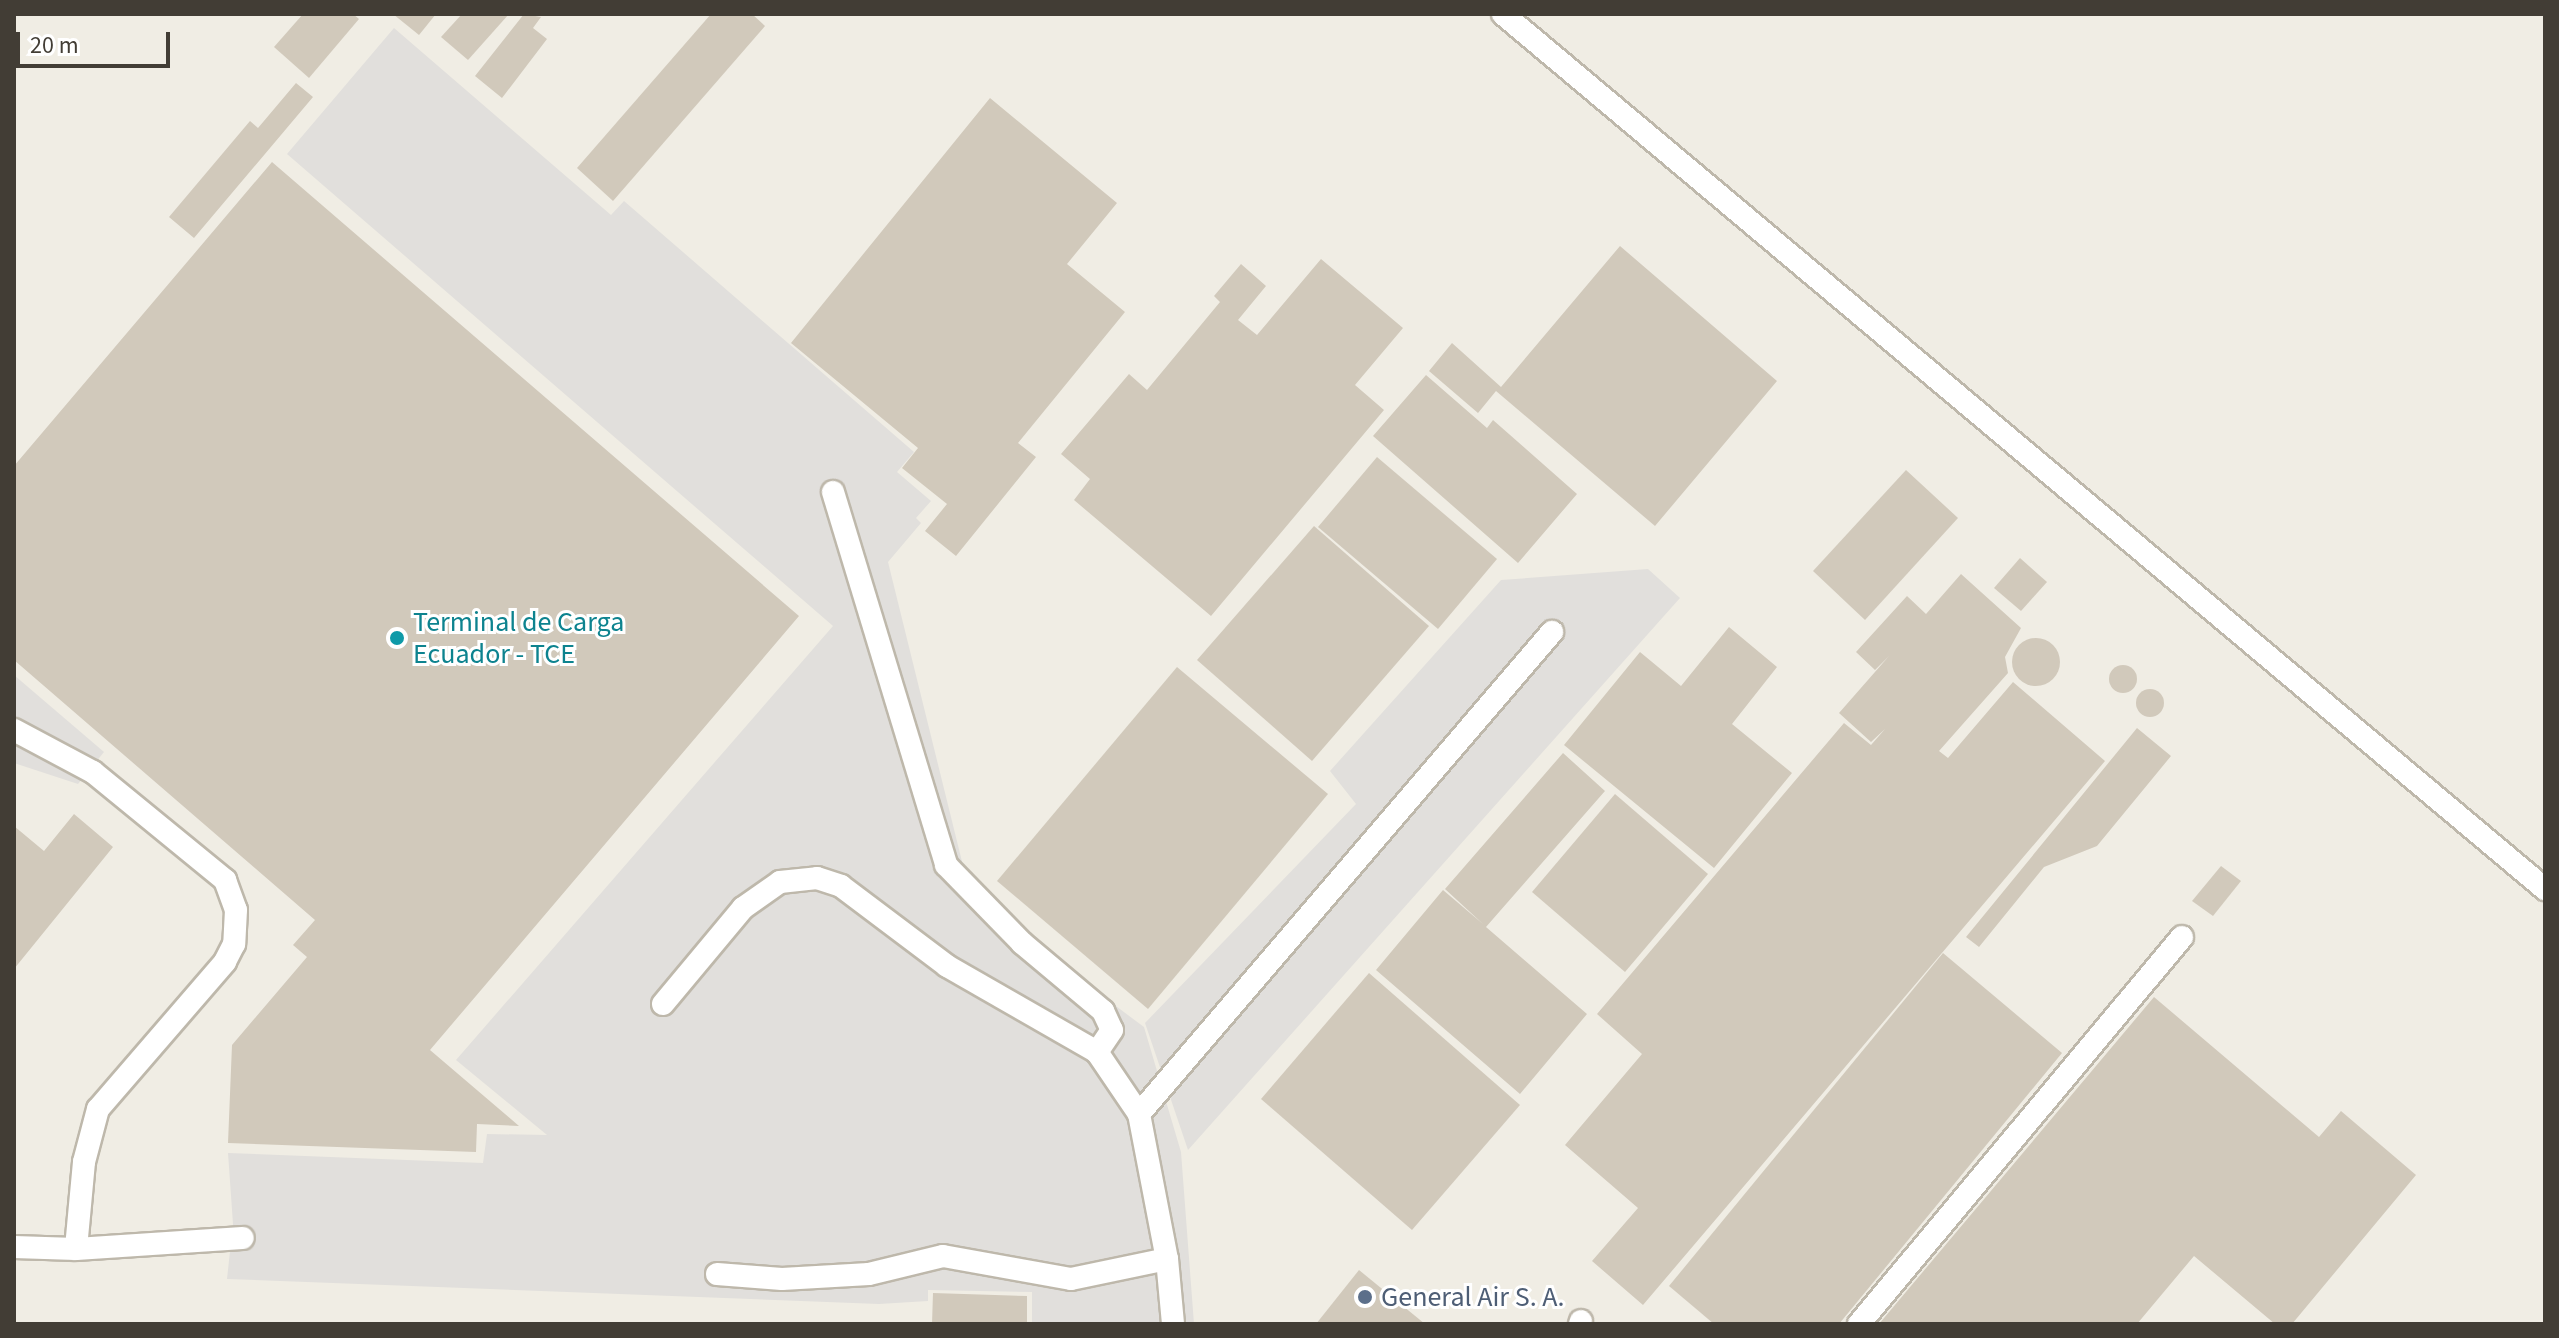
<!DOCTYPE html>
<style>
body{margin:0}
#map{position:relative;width:2559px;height:1338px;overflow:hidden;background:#f0ede4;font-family:"Source Sans 3",sans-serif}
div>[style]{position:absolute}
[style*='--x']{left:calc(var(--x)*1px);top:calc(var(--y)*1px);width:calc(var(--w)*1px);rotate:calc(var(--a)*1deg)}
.parking>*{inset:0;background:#e1dfdc}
.building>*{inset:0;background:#d1c9bb}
.round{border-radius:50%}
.roads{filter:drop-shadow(2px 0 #beb8ab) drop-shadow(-2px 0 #beb8ab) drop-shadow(0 2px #beb8ab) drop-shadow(0 -2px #beb8ab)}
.service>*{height:22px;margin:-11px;padding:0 11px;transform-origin:11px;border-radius:11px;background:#fff}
.dots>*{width:22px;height:22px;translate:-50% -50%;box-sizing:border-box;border:4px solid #fff;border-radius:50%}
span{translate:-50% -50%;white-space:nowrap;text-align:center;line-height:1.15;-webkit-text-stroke:6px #fff;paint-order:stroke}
.culture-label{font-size:28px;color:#0d838f}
.left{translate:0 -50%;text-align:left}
.service-label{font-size:28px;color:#4e5e75}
.frame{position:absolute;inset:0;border:16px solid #423d35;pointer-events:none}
.scale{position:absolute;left:16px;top:32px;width:154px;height:36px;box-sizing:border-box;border:4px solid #423d35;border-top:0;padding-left:10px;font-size:24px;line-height:28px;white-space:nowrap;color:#423d35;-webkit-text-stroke:6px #fff;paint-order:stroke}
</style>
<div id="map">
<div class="parking">
<i style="clip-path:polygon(394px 28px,611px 215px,624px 201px,914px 452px,897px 472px,931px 501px,916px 518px,921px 523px,888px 562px,971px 898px,1144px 1027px,1181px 1152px,1194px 1324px,1032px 1324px,1032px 1292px,928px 1290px,928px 1301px,879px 1304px,227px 1279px,233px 1224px,228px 1153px,483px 1163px,487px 1134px,547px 1135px,456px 1060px,833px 626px,287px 154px)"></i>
<i style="clip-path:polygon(1648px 569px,1680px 598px,1188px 1150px,1145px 1023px,1356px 804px,1330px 771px,1501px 580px)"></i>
<i style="clip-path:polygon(14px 675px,104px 752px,78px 784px,14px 763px)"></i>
</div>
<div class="building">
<i style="clip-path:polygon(303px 14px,353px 14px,359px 19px,309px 78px,274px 47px)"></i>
<i style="clip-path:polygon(393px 14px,436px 14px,419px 35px)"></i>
<i style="clip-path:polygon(462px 14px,509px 14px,468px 60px,441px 37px)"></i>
<i style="clip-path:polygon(524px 14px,541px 17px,533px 28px,547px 39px,502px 98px,475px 76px)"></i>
<i style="clip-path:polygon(711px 14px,752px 14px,765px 26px,613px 201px,577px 168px)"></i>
<i style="clip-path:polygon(296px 83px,313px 97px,194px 238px,169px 217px,250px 121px,258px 128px)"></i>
<i style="clip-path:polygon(990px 98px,1117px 203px,1067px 264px,1125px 312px,1018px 443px,1036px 457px,956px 556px,925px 531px,947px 504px,902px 468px,918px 448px,791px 343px)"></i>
<i style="clip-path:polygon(272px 162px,799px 616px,430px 1050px,519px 1126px,477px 1124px,476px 1152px,228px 1143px,232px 1045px,307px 957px,293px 945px,315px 920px,14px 660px,14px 466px)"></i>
<i style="clip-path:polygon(1620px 246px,1777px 381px,1655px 526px,1496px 391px,1478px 413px,1429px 371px,1452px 343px,1501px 387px)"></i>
<i style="clip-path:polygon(1321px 259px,1403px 328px,1355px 385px,1384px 410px,1211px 616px,1074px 500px,1090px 479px,1061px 454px,1129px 374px,1147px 390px,1220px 302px,1214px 296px,1241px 264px,1266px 286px,1238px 320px,1257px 335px)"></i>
<i style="clip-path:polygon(1426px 375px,1487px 428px,1493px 420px,1577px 494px,1518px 563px,1373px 436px)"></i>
<i style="clip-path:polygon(1377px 457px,1497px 559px,1438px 629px,1318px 527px)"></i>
<i style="clip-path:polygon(1906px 470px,1958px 518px,1865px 620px,1813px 571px)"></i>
<i style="clip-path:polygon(1314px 526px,1429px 626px,1312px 761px,1197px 660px)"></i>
<i style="clip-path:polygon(2020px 558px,2047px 582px,2021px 611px,1994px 588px)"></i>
<i style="clip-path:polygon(1961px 574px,2021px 628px,2005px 657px,2008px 673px,1939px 751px,1948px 758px,2013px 682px,2105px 761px,1643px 1305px,1592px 1261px,1638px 1208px,1565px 1145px,1642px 1054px,1597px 1014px,1844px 723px,1871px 745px,1885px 729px,1871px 742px,1839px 713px,1889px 656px,1875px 670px,1856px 652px,1907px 596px,1926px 614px)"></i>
<i style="clip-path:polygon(1729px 627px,1777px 667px,1732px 724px,1792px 773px,1714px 868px,1564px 745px,1640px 652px,1681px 686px)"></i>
<i class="round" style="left:2012px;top:638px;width:48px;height:48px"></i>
<i class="round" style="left:2109px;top:665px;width:28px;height:28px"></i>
<i style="clip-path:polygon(1177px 667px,1328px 794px,1148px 1009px,997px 881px)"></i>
<i class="round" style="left:2136px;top:689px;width:28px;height:28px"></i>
<i style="clip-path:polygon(2137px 728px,2171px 756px,2097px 846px,2044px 867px,1979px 947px,1966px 937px)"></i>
<i style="clip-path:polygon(1563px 753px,1605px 791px,1486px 927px,1587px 1014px,1520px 1094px,1376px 970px,1443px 890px,1483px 924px,1445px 889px)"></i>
<i style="clip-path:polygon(1615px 794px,1708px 874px,1625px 972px,1532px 892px)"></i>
<i style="clip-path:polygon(74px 814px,113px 847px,14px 969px,14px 826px,44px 851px)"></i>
<i style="clip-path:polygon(2221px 866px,2241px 881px,2213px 916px,2192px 901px)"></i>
<i style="clip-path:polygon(1943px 953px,2062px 1053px,1839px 1324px,1714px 1324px,1669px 1286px)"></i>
<i style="clip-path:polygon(1369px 973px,1520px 1105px,1412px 1230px,1261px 1099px)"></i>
<i style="clip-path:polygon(2154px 997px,2319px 1137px,2341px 1111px,2416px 1175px,2292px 1324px,2275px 1324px,2194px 1256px,2137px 1324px,1879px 1324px)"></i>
<i style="clip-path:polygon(1359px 1270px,1425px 1324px,1316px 1324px)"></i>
<i style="clip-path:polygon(933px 1293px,1027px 1296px,1027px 1324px,932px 1324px)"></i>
</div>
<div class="roads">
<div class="service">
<i style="--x:1503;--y:14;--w:1361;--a:40.02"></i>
<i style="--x:833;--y:492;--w:390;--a:73.1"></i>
<i style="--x:946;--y:865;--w:109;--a:45.7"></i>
<i style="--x:1022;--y:943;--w:106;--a:40"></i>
<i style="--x:1103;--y:1011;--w:21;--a:65"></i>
<i style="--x:1112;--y:1030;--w:27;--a:124"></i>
<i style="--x:14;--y:730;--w:89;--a:28"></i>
<i style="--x:93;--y:772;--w:171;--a:39.3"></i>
<i style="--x:225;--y:880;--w:32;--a:70"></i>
<i style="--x:236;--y:910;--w:34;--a:93"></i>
<i style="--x:234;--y:944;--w:20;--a:117"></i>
<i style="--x:225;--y:962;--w:194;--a:130.8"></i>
<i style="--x:98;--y:1109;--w:55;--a:104.8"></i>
<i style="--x:84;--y:1162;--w:87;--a:95.3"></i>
<i style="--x:663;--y:1004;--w:125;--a:-50.2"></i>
<i style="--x:743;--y:908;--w:45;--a:-35.1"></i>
<i style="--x:780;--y:882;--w:37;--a:-6"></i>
<i style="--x:817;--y:878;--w:25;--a:18"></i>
<i style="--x:841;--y:886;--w:133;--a:37"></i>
<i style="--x:947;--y:966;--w:173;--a:29.8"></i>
<i style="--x:1097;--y:1052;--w:75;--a:55.9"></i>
<i style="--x:1139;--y:1114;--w:148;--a:79.1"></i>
<i style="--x:1167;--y:1259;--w:65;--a:84.7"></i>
<i style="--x:1139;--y:1114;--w:635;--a:-49.41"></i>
<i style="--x:14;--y:1247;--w:62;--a:1.8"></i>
<i style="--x:76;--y:1249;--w:167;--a:-3.8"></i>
<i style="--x:717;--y:1274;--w:65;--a:4.4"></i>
<i style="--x:782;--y:1279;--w:87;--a:-3.3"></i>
<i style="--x:869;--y:1274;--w:76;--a:-13.7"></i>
<i style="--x:943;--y:1256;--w:130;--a:10.2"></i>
<i style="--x:1071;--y:1279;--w:98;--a:-11.8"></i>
<i style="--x:1580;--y:1324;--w:3;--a:-72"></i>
<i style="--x:1859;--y:1324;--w:504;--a:-50.15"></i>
</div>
</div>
<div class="dots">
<i style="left:397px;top:638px;background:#0f9aa8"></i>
<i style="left:1365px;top:1297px;background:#5c6f8a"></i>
</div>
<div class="culture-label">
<span class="left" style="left:413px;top:638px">Terminal de Carga<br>Ecuador - TCE</span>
</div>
<div class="service-label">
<span class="left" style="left:1381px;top:1297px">General Air S. A.</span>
</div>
<div class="frame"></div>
<div class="scale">20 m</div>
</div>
